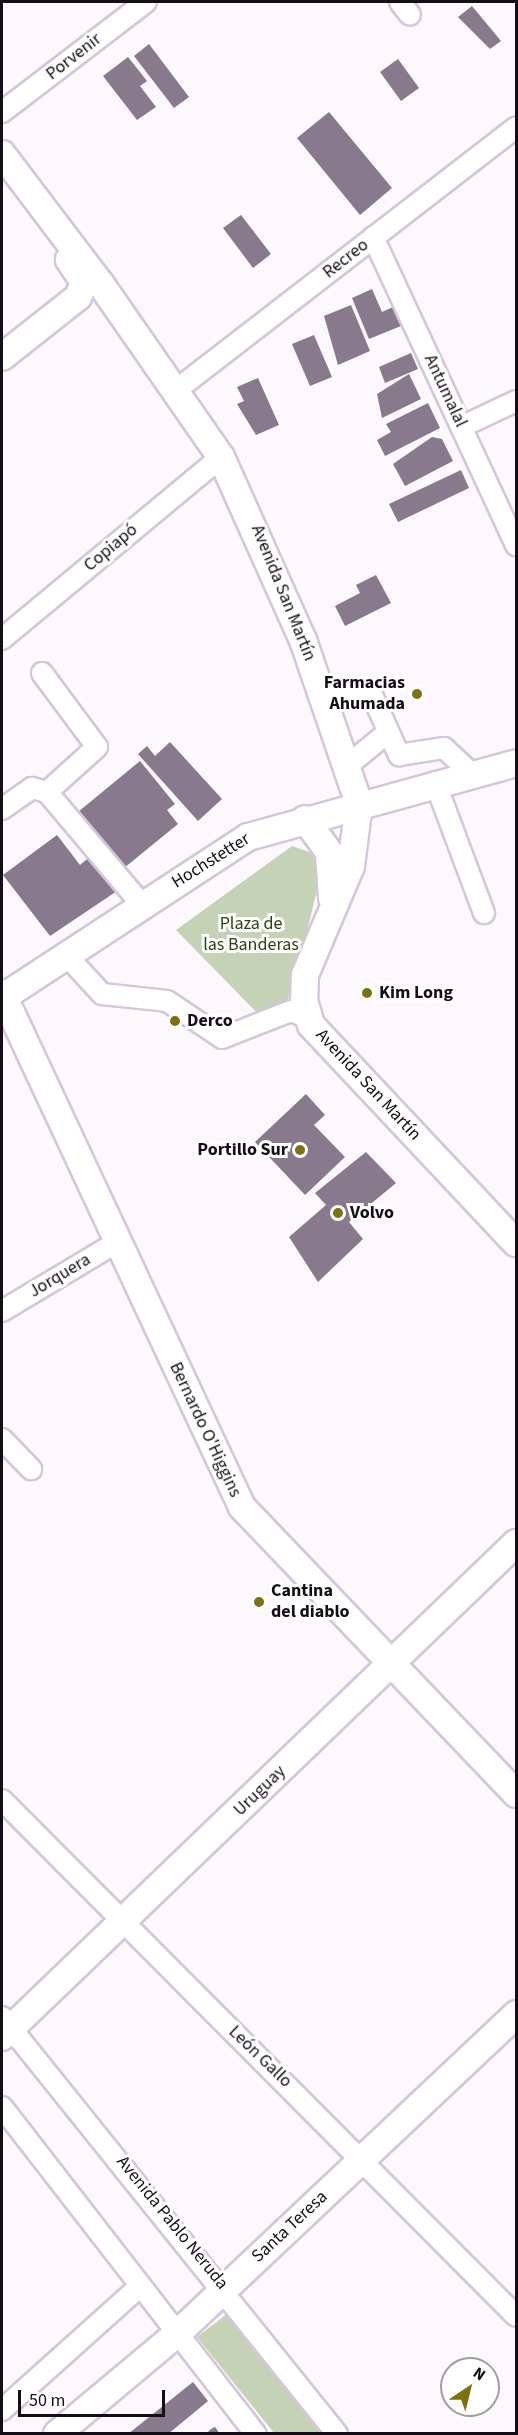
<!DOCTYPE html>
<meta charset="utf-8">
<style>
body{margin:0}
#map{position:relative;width:518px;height:2435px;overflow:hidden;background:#fcf8fd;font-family:"Source Sans 3",sans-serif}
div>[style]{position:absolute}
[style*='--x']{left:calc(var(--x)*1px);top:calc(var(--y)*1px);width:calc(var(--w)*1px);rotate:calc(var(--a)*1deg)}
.green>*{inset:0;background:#c5d2b6}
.building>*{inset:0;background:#88798d}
.roads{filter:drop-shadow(2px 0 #d6c6dc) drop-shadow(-2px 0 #d6c6dc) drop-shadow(0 2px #d6c6dc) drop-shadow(0 -2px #d6c6dc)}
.minor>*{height:20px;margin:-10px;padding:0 10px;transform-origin:10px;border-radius:10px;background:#fff}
.major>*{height:26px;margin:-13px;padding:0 13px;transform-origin:13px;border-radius:13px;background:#fff}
.dots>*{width:16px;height:16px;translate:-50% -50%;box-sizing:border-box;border:3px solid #fff;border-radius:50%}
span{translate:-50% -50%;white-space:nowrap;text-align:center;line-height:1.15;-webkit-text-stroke:6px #fff;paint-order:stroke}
.street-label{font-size:18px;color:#140f16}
.poi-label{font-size:18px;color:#140f16;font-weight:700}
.right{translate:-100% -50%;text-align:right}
.left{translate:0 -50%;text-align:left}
.park-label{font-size:18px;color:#2f4111}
.frame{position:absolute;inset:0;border:3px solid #140f16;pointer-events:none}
.north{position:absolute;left:440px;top:2357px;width:60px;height:60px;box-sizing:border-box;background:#fff;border:2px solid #a19fa2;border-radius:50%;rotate:35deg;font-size:16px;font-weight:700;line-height:24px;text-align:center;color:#140f16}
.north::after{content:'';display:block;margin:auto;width:21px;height:27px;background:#7c7212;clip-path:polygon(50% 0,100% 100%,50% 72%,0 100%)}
.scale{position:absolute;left:18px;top:2390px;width:147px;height:27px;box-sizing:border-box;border:3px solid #140f16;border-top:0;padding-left:8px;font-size:18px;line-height:21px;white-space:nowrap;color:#140f16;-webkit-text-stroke:4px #fff;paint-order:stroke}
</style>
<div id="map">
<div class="green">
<i style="clip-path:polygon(292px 846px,312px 853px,320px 877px,292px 995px,263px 1019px,176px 930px)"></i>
<i style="clip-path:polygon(227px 2314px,323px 2433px,274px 2433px,197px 2337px)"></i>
</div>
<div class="building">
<i style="clip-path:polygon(472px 6px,501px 41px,490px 49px,458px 17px)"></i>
<i style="clip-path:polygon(149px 44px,189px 97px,174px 108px,134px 56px)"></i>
<i style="clip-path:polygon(128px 57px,147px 81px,140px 86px,156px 107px,137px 120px,103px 76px)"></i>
<i style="clip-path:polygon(398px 59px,419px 88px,401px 101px,380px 72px)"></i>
<i style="clip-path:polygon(329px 112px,392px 188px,360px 215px,297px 138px)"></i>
<i style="clip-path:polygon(241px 215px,271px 254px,253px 268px,223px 228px)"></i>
<i style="clip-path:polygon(372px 289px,382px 312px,393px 307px,401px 326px,369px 339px,352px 298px)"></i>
<i style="clip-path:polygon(351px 305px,370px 351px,338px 365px,324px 316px)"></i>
<i style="clip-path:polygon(314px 335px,332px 377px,310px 386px,292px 344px)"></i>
<i style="clip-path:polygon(411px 353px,418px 369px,385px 383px,379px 367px)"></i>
<i style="clip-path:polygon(409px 374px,421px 399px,382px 418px,377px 394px)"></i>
<i style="clip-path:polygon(258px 378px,279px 425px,256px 435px,237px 404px,244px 401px,237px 387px)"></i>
<i style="clip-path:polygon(428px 403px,440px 428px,385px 456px,377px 440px,391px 432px,386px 424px)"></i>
<i style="clip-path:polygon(432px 437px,442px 439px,453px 461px,405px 486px,393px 464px)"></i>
<i style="clip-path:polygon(461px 470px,469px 488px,398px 522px,389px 504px)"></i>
<i style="clip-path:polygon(376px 575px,391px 603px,345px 626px,335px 606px,360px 593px,356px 585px)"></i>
<i style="clip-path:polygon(170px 742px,222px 799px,198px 821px,138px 754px,147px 746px,155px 756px)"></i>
<i style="clip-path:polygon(140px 761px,175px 804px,167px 810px,178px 824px,124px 868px,78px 812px)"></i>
<i style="clip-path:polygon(57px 835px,80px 865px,93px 854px,120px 889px,50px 936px,3px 875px)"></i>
<i style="clip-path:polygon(306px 1094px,325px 1115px,314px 1125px,345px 1157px,305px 1195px,255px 1142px)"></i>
<i style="clip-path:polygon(366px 1152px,396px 1183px,349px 1222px,363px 1239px,318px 1282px,289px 1237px,326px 1205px,315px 1193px)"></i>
<i style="clip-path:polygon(193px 2382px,208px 2401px,196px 2411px,168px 2434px,128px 2434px)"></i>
<i style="clip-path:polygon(215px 2427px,220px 2434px,206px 2434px,211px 2429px)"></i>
</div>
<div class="roads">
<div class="minor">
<i style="--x:400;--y:2;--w:16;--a:52"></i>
<i style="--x:2;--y:112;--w:181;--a:-37.4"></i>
<i style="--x:373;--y:237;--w:340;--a:65.1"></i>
<i style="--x:175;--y:391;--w:431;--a:-37.7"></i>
<i style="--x:461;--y:427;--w:61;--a:-25.3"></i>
<i style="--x:2;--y:639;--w:285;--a:-39.7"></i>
<i style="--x:42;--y:673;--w:92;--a:53.4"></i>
<i style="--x:97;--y:747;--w:67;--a:138"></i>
<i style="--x:321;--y:692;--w:52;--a:5.5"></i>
<i style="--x:373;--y:697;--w:64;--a:65.9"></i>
<i style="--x:399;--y:755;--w:46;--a:-8.8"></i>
<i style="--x:444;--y:748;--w:38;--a:43"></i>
<i style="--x:347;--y:766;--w:52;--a:-39.5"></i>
<i style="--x:435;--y:782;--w:140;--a:69.5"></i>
<i style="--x:2;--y:809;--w:37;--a:-35"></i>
<i style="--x:32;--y:788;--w:16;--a:15"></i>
<i style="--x:47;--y:792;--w:148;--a:49.9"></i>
<i style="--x:66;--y:955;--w:53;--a:47.3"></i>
<i style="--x:102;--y:994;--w:65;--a:6.1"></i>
<i style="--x:167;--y:1001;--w:66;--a:33.9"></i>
<i style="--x:222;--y:1038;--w:74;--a:-21.4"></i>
<i style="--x:291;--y:1011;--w:18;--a:22"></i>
<i style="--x:2;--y:1311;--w:136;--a:-30.9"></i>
<i style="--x:2;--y:1439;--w:42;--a:46"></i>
<i style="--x:2;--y:1800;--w:728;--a:45.11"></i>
<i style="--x:2;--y:2017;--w:535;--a:51.22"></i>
<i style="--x:2;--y:2107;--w:414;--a:52.2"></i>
<i style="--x:2;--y:2410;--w:186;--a:-41.9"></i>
</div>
<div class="major">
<i style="--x:2;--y:154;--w:162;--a:52.8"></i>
<i style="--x:100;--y:283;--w:212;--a:55.2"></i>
<i style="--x:221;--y:457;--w:201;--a:65.9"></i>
<i style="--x:303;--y:640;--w:173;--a:71.1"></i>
<i style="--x:359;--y:804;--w:63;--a:97.4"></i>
<i style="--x:351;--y:866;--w:118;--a:112.9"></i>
<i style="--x:305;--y:975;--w:25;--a:92"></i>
<i style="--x:304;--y:1000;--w:26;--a:74"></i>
<i style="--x:311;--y:1025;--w:299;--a:46.8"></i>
<i style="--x:2;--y:357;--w:97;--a:-38.3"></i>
<i style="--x:78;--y:297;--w:16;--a:-68"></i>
<i style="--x:84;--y:282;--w:27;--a:-124"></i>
<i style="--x:305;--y:819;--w:41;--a:54"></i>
<i style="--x:329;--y:852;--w:46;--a:86.3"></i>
<i style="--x:2;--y:993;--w:567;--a:64.97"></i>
<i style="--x:242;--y:1507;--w:397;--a:46.3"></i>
<i style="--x:2;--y:998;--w:294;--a:-33.2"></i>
<i style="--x:248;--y:837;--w:278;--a:-15.4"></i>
<i style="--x:2;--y:2037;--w:713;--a:-43.86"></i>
<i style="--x:57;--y:2434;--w:158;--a:-39.9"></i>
<i style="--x:178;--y:2333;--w:465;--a:-43.3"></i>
</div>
</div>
<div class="dots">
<i style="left:417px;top:694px;background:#7c7212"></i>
<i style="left:367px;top:993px;background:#7c7212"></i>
<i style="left:175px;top:1021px;background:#7c7212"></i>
<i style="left:300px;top:1150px;background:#7c7212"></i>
<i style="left:338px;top:1213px;background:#7c7212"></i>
<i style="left:259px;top:1602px;background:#7c7212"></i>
</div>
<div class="street-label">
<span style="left:74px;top:57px;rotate:-38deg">Porvenir</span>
<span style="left:346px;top:259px;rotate:-38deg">Recreo</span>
<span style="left:445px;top:391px;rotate:65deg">Antumalal</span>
<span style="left:111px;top:548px;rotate:-40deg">Copiapó</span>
<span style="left:283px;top:593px;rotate:68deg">Avenida San Martín</span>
<span style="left:211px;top:861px;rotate:-32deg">Hochstetter</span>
<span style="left:368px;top:1085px;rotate:47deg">Avenida San Martín</span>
<span style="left:60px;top:1276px;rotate:-31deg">Jorquera</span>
<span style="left:205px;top:1430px;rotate:65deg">Bernardo O'Higgins</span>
<span style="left:260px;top:1791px;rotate:-44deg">Uruguay</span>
<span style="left:260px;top:2057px;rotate:44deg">León Gallo</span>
<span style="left:172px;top:2223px;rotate:51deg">Avenida Pablo Neruda</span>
<span style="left:290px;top:2227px;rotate:-43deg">Santa Teresa</span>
</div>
<div class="poi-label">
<span class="right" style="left:405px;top:694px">Farmacias<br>Ahumada</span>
<span class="left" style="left:379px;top:993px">Kim Long</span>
<span class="left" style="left:187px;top:1021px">Derco</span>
<span class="right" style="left:288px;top:1150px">Portillo Sur</span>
<span class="left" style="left:350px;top:1213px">Volvo</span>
<span class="left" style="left:271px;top:1602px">Cantina<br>del diablo</span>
</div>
<div class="park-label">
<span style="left:251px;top:935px">Plaza de<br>las Banderas</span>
</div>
<div class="frame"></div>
<div class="north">N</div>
<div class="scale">50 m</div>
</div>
